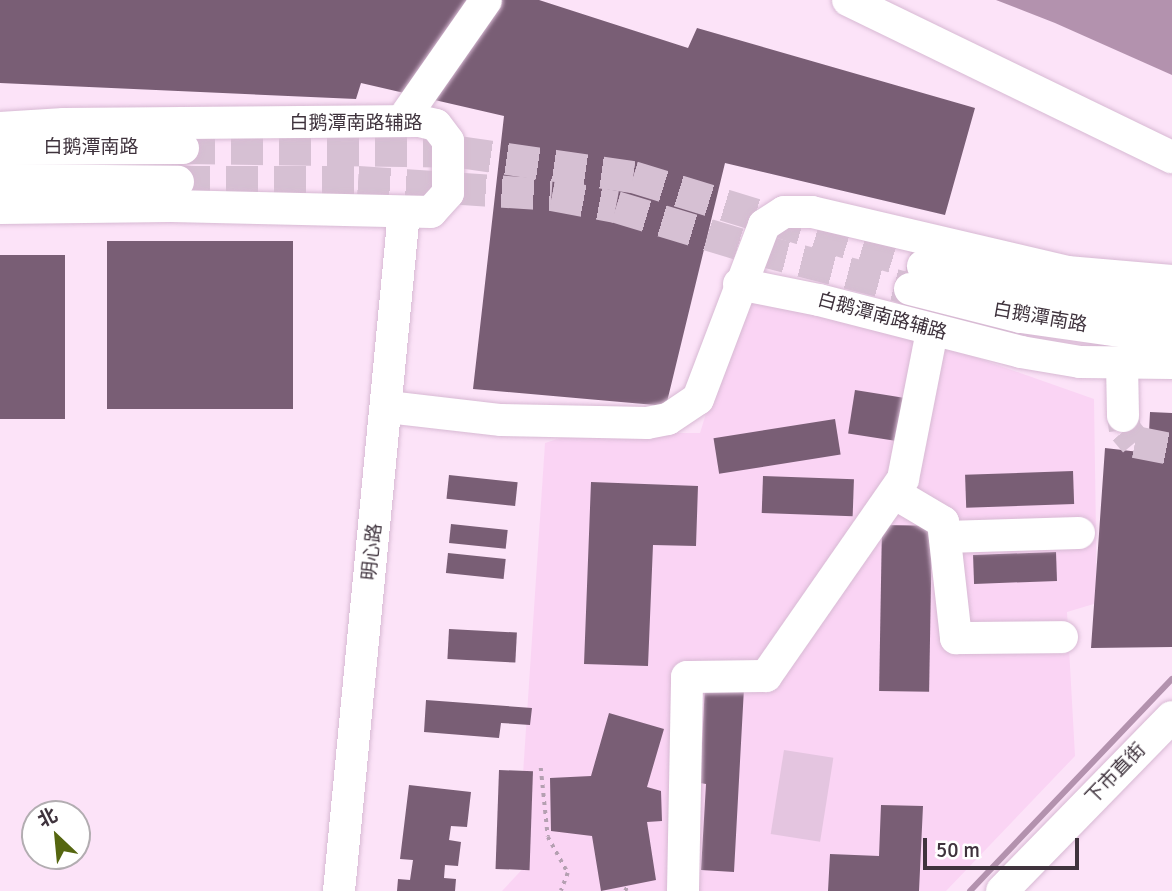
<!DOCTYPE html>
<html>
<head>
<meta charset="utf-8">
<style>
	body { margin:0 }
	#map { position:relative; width:1172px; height:891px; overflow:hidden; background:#fce3f8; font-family:Signika,"Noto Sans SC",sans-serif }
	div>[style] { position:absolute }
	.built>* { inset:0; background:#fad4f4 }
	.green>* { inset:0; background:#e4c5e0; transform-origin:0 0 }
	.water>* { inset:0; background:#b392ae }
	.stream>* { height:6px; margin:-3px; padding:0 3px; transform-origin:3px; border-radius:3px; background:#b392ae }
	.building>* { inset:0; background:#795e75; transform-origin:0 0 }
	.minor-tunnel>* { height:32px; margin-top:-16px; transform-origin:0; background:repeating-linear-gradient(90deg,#d6c0d3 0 32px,transparent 0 48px) }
	.path>* { height:3.5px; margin-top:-1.75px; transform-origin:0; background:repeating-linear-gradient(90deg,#b4a0b1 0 3.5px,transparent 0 8.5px) }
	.roads { filter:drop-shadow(0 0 2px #d7b9d3) drop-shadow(0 0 2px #d7b9d3) }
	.minor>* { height:32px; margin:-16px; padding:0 16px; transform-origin:16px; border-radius:16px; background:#fff }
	span { translate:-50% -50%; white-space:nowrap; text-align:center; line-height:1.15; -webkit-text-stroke:7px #fff; paint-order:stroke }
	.street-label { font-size:19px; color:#3f333d }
	.north { position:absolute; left:21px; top:800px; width:70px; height:70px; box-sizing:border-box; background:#fff; border:2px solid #b2adb1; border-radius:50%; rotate:334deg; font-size:19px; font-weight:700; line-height:28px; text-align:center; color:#3f333d }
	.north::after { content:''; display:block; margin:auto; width:24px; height:32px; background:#556610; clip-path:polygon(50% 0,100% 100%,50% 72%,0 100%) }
	.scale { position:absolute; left:923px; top:838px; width:156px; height:32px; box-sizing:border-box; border:4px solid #3f333d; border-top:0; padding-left:9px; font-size:21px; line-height:24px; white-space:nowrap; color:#3f333d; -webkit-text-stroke:5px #fff; paint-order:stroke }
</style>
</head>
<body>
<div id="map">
	<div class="built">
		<i style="clip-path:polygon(743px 295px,898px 330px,1094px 399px,1097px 603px,1067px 612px,1075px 756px,946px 891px,502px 891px,530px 861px,523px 774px,545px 443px,575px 433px,700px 433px)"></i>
	</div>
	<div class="green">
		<i style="left:784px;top:750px;width:50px;height:85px;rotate:9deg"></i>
	</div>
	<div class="water">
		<i style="clip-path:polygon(996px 0,1172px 0,1172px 75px,1055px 23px)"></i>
	</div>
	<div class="stream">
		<i style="left:970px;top:891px;width:293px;rotate:-46.4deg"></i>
	</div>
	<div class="building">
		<i style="clip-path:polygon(0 0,539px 0,688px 48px,697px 28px,975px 108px,945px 215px,725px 163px,666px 406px,473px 389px,504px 116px,361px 83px,356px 99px,0 83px)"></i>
		<i style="left:107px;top:241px;width:186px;height:168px"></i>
		<i style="left:0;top:255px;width:65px;height:164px"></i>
		<i style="left:855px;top:390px;width:49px;height:44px;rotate:9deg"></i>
		<i style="clip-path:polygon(1150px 412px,1172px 413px,1172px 647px,1091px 648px,1105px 448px,1148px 453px)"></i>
		<i style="left:835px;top:419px;width:36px;height:123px;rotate:81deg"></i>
		<i style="left:1073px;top:471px;width:33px;height:108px;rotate:88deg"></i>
		<i style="left:449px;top:475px;width:69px;height:24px;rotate:6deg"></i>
		<i style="left:763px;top:476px;width:91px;height:37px;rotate:2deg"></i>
		<i style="clip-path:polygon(591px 482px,698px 486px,696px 546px,653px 545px,648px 666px,584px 664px)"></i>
		<i style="left:451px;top:524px;width:57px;height:19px;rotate:6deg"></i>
		<i style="left:882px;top:525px;width:50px;height:166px;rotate:1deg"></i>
		<i style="left:1056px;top:552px;width:29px;height:83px;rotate:88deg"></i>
		<i style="left:448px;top:553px;width:58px;height:20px;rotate:6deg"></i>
		<i style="left:449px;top:629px;width:68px;height:30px;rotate:3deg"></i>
		<i style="clip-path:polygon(705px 685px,744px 688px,734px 872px,701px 870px,706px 784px,700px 783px)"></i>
		<i style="clip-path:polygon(426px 700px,532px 708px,530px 725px,501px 723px,499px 738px,424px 732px)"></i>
		<i style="clip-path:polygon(609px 713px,664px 729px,647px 787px,661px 791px,662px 821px,647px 822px,656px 880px,601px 891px,592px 836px,551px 831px,550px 778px,591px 776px)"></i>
		<i style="left:499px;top:770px;width:34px;height:99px;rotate:2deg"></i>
		<i style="clip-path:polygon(409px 785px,471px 792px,467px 827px,451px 826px,449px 840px,461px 842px,458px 866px,445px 865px,444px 878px,456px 879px,455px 891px,397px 891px,398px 879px,410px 880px,413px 860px,400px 859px)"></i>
		<i style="clip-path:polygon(881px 805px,923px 806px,919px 891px,828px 891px,830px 854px,879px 856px)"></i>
	</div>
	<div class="minor-tunnel">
		<i style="left:183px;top:148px;width:276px;rotate:0.8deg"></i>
		<i style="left:459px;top:152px;width:176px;rotate:8.2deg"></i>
		<i style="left:633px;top:177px;width:303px;rotate:17.1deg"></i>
		<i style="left:178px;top:182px;width:180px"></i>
		<i style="left:358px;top:182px;width:194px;rotate:3.8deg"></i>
		<i style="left:552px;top:195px;width:65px;rotate:10.6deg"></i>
		<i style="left:616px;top:207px;width:145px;rotate:16.8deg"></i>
		<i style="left:755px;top:249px;width:160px;rotate:14.5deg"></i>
		<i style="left:1123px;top:416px;width:14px;rotate:82deg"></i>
		<i style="left:1125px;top:430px;width:16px;rotate:50deg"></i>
		<i style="left:1135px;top:442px;width:38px;rotate:11deg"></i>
	</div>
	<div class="path">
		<i style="left:541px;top:768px;width:69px;rotate:84.2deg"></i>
		<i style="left:548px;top:837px;width:41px;rotate:60.9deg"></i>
		<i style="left:568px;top:873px;width:19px;rotate:111deg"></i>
		<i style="left:625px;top:891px;width:7px;rotate:-63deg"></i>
	</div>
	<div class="roads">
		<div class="minor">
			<i style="left:848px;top:0;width:360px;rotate:25.9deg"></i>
			<i style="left:408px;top:112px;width:136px;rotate:-55.1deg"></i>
			<i style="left:0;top:128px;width:64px;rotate:-3.6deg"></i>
			<i style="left:64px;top:124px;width:355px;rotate:-0.5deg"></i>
			<i style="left:419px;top:121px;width:17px;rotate:13deg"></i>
			<i style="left:436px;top:125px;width:20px;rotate:53deg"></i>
			<i style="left:448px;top:141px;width:52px;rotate:90deg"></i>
			<i style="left:448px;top:193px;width:25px;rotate:132deg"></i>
			<i style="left:431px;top:212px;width:260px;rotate:-178.7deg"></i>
			<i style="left:171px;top:206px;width:171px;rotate:179.3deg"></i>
			<i style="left:2px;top:149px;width:181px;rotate:-0.3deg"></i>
			<i style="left:0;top:180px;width:178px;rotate:0.6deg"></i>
			<i style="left:923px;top:266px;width:159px;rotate:12.7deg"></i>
			<i style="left:1078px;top:301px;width:94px;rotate:3.7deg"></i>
			<i style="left:739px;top:284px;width:82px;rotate:11.3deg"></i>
			<i style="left:819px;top:300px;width:209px;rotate:14.4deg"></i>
			<i style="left:1021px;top:352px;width:60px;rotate:9.6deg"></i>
			<i style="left:1080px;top:362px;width:92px;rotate:0.6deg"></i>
			<i style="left:910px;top:289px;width:114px;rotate:14.2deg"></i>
			<i style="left:1021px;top:317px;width:108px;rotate:8deg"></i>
			<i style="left:1128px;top:332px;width:44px;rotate:1.3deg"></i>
			<i style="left:1122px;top:363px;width:53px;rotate:88.9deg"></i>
			<i style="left:388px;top:407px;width:114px;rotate:6.6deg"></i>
			<i style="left:501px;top:420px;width:146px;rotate:1.2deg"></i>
			<i style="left:647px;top:423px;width:21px;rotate:-11deg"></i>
			<i style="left:668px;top:419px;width:36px;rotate:-34deg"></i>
			<i style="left:698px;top:399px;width:186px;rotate:-69.2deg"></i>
			<i style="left:764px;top:225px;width:24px;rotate:-33deg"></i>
			<i style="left:784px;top:212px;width:28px"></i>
			<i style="left:812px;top:212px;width:262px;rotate:13.2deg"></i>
			<i style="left:1067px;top:272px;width:105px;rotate:4.9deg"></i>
			<i style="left:894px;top:493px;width:57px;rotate:30.6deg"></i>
			<i style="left:943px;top:522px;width:117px;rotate:83.6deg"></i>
			<i style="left:956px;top:638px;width:106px;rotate:-0.5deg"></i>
			<i style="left:945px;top:537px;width:134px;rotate:-1.7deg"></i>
			<i style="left:339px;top:891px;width:682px;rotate:-84.53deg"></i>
			<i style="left:683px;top:891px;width:214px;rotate:-88.9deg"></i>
			<i style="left:687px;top:677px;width:79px;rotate:-0.7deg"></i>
			<i style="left:766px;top:676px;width:240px;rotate:-55.2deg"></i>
			<i style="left:903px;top:479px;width:151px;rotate:-78.9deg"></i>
			<i style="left:1002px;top:891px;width:243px;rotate:-45.7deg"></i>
		</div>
	</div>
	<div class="street-label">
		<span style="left:356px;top:124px">白鹅潭南路辅路</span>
		<span style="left:91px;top:148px">白鹅潭南路</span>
		<span style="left:882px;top:317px;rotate:15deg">白鹅潭南路辅路</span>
		<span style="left:1040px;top:318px;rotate:10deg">白鹅潭南路</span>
		<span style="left:373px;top:552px;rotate:-84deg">明心路</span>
		<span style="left:1116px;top:774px;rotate:-46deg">下市直街</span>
	</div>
	<div class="north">北</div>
	<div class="scale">50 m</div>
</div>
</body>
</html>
